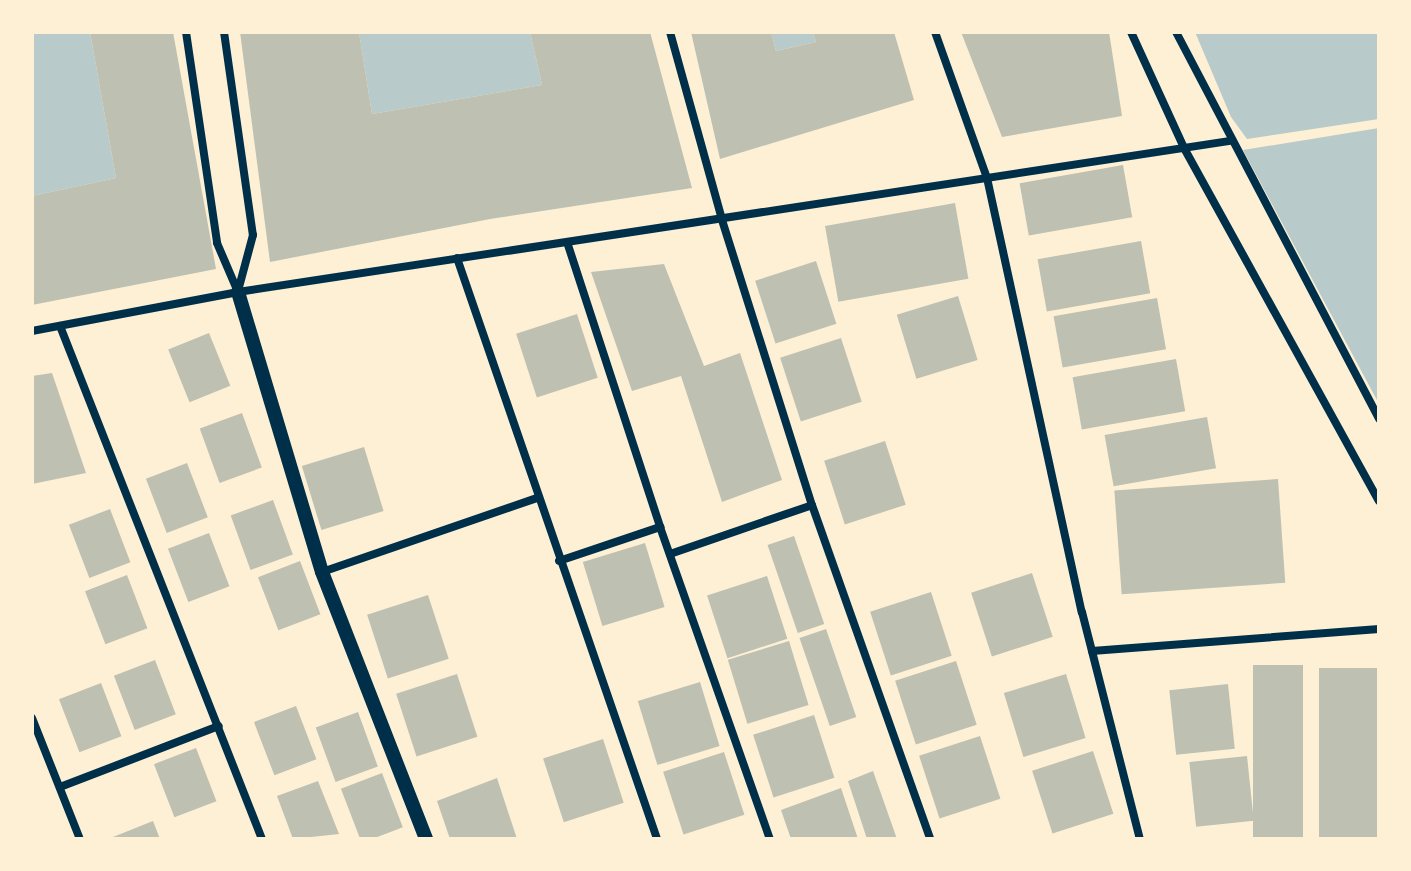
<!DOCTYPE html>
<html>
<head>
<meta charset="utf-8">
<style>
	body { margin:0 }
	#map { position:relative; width:1411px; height:871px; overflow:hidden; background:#fdf0d5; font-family:Poppins,sans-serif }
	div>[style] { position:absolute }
	.green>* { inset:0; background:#b9caca }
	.building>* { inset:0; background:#bec0b2; transform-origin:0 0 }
	.minor>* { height:8px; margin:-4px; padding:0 4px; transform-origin:4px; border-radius:4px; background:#003049 }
	.tertiary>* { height:14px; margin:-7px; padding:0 7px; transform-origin:7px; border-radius:7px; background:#003049 }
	span { translate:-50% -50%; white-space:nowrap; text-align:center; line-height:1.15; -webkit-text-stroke:6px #fdf0d5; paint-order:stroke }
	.frame { position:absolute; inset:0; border:34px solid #fdf0d5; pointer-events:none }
</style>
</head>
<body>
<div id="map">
	<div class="green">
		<i style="clip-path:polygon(32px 32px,90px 32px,116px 178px,32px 196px)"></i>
		<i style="clip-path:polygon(359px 32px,530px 32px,542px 85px,372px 114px)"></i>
		<i style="clip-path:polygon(771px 32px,813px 32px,816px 42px,776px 51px)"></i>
		<i style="clip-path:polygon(1195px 32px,1378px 32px,1379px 119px,1247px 139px,1231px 117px)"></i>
		<i style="clip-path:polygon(1379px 128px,1379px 404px,1243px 150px)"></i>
	</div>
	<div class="building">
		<i style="clip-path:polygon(90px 32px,173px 32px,216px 269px,32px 305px,32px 196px,116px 178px)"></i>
		<i style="clip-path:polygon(240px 32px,359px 32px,372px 114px,542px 85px,530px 32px,650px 32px,692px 188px,490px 219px,270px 262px)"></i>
		<i style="clip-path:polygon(691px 32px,771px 32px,776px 51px,816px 42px,813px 32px,894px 32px,914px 100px,720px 159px)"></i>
		<i style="clip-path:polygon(961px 32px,1109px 32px,1122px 116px,1002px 137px)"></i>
		<i style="left:1123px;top:165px;width:53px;height:105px;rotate:80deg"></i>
		<i style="left:955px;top:203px;width:77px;height:132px;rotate:80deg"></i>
		<i style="left:1141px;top:241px;width:53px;height:105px;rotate:80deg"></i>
		<i style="left:816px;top:261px;width:66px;height:64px;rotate:72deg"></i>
		<i style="clip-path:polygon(664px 264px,704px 366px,740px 353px,782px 480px,722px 502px,681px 376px,632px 391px,591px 272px)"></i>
		<i style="left:958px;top:296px;width:67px;height:64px;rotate:73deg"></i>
		<i style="left:1157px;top:298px;width:52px;height:105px;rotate:80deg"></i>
		<i style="left:577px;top:314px;width:67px;height:64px;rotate:72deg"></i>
		<i style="left:209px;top:333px;width:57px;height:44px;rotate:68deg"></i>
		<i style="left:841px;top:338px;width:67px;height:64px;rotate:72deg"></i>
		<i style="left:1176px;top:359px;width:53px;height:105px;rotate:80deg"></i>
		<i style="clip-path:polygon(52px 373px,86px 473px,32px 484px,32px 376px)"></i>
		<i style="left:242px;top:413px;width:58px;height:45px;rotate:70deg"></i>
		<i style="left:1207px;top:417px;width:52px;height:104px;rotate:80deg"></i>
		<i style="left:885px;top:441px;width:67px;height:64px;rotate:72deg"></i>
		<i style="left:364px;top:447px;width:67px;height:65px;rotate:73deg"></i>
		<i style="left:187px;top:463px;width:58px;height:44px;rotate:69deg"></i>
		<i style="left:1278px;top:479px;width:104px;height:164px;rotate:86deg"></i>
		<i style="left:273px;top:500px;width:58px;height:45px;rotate:70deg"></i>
		<i style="left:110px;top:509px;width:57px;height:44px;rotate:69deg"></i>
		<i style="left:209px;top:533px;width:57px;height:44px;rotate:69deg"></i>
		<i style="left:794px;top:536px;width:93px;height:28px;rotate:71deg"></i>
		<i style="left:645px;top:543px;width:67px;height:65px;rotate:73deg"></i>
		<i style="left:300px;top:561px;width:57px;height:45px;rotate:69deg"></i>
		<i style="left:1032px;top:573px;width:67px;height:64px;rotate:72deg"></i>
		<i style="left:127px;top:575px;width:57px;height:45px;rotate:69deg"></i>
		<i style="left:767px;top:576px;width:66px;height:63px;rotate:72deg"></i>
		<i style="left:931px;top:592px;width:67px;height:64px;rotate:72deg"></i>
		<i style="left:428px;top:595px;width:67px;height:64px;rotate:72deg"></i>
		<i style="left:826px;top:629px;width:93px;height:28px;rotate:71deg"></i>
		<i style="left:789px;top:641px;width:67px;height:64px;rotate:73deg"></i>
		<i style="left:155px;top:660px;width:58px;height:44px;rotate:69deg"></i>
		<i style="left:956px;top:661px;width:67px;height:64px;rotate:72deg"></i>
		<i style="left:1253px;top:665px;width:50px;height:174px"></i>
		<i style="left:1379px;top:668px;width:171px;height:60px;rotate:90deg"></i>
		<i style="left:457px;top:674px;width:66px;height:64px;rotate:72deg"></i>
		<i style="left:1066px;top:674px;width:67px;height:65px;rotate:73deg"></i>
		<i style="left:700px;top:682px;width:67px;height:65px;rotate:73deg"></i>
		<i style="left:101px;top:683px;width:57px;height:45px;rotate:69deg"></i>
		<i style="left:1228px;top:684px;width:65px;height:59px;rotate:84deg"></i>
		<i style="left:296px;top:706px;width:57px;height:45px;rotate:69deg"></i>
		<i style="left:358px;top:712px;width:58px;height:45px;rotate:70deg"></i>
		<i style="left:814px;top:715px;width:66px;height:64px;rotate:72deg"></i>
		<i style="left:980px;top:736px;width:66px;height:64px;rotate:72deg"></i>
		<i style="left:603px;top:739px;width:67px;height:63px;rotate:72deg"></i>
		<i style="left:196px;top:748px;width:57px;height:45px;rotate:69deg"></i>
		<i style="left:1093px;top:751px;width:66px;height:64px;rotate:72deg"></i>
		<i style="left:724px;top:752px;width:66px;height:64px;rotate:72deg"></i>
		<i style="left:1247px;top:756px;width:65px;height:58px;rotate:84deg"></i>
		<i style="clip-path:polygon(873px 771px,897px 839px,867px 839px,848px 781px)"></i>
		<i style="left:382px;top:773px;width:58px;height:44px;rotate:69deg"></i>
		<i style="clip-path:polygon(497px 778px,517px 839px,450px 839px,437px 801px)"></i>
		<i style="clip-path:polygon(318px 781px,339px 834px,293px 839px,277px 796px)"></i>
		<i style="clip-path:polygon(841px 788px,858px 839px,791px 839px,781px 810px)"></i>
		<i style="clip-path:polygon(153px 821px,160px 839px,108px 839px)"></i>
	</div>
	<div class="minor">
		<i style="left:186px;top:32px;width:213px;rotate:81.6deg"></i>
		<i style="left:217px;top:243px;width:53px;rotate:66.8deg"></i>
		<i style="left:224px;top:32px;width:205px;rotate:81.9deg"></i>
		<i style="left:253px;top:235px;width:58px;rotate:105deg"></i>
		<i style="left:670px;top:32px;width:195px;rotate:74.5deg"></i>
		<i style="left:722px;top:220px;width:299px;rotate:72.5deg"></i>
		<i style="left:812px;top:505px;width:354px;rotate:70.5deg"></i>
		<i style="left:935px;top:32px;width:155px;rotate:70.4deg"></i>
		<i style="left:987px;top:178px;width:444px;rotate:77.7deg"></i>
		<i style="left:1082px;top:612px;width:234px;rotate:75.7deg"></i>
		<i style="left:1131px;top:32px;width:128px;rotate:65.4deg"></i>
		<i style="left:1184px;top:148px;width:403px;rotate:61.1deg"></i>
		<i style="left:1176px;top:32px;width:437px;rotate:62.3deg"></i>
		<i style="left:568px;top:245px;width:297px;rotate:71.9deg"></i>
		<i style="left:660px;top:527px;width:331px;rotate:70.6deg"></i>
		<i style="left:457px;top:258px;width:614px;rotate:71deg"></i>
		<i style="left:60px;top:326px;width:551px;rotate:68.51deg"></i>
		<i style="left:32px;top:331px;width:210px;rotate:-10.7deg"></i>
		<i style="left:238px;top:292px;width:1002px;rotate:-8.66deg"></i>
		<i style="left:670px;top:554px;width:150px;rotate:-19deg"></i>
		<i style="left:559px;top:561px;width:107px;rotate:-18.6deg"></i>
		<i style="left:322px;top:572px;width:227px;rotate:-19deg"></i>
		<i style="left:1092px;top:651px;width:288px;rotate:-4.4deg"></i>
		<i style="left:32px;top:718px;width:130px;rotate:68.4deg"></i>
		<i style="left:60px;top:787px;width:170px;rotate:-21deg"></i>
	</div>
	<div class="tertiary">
		<i style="left:238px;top:292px;width:292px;rotate:73.3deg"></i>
		<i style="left:322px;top:572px;width:287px;rotate:68.7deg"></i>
	</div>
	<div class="frame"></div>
</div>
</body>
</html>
